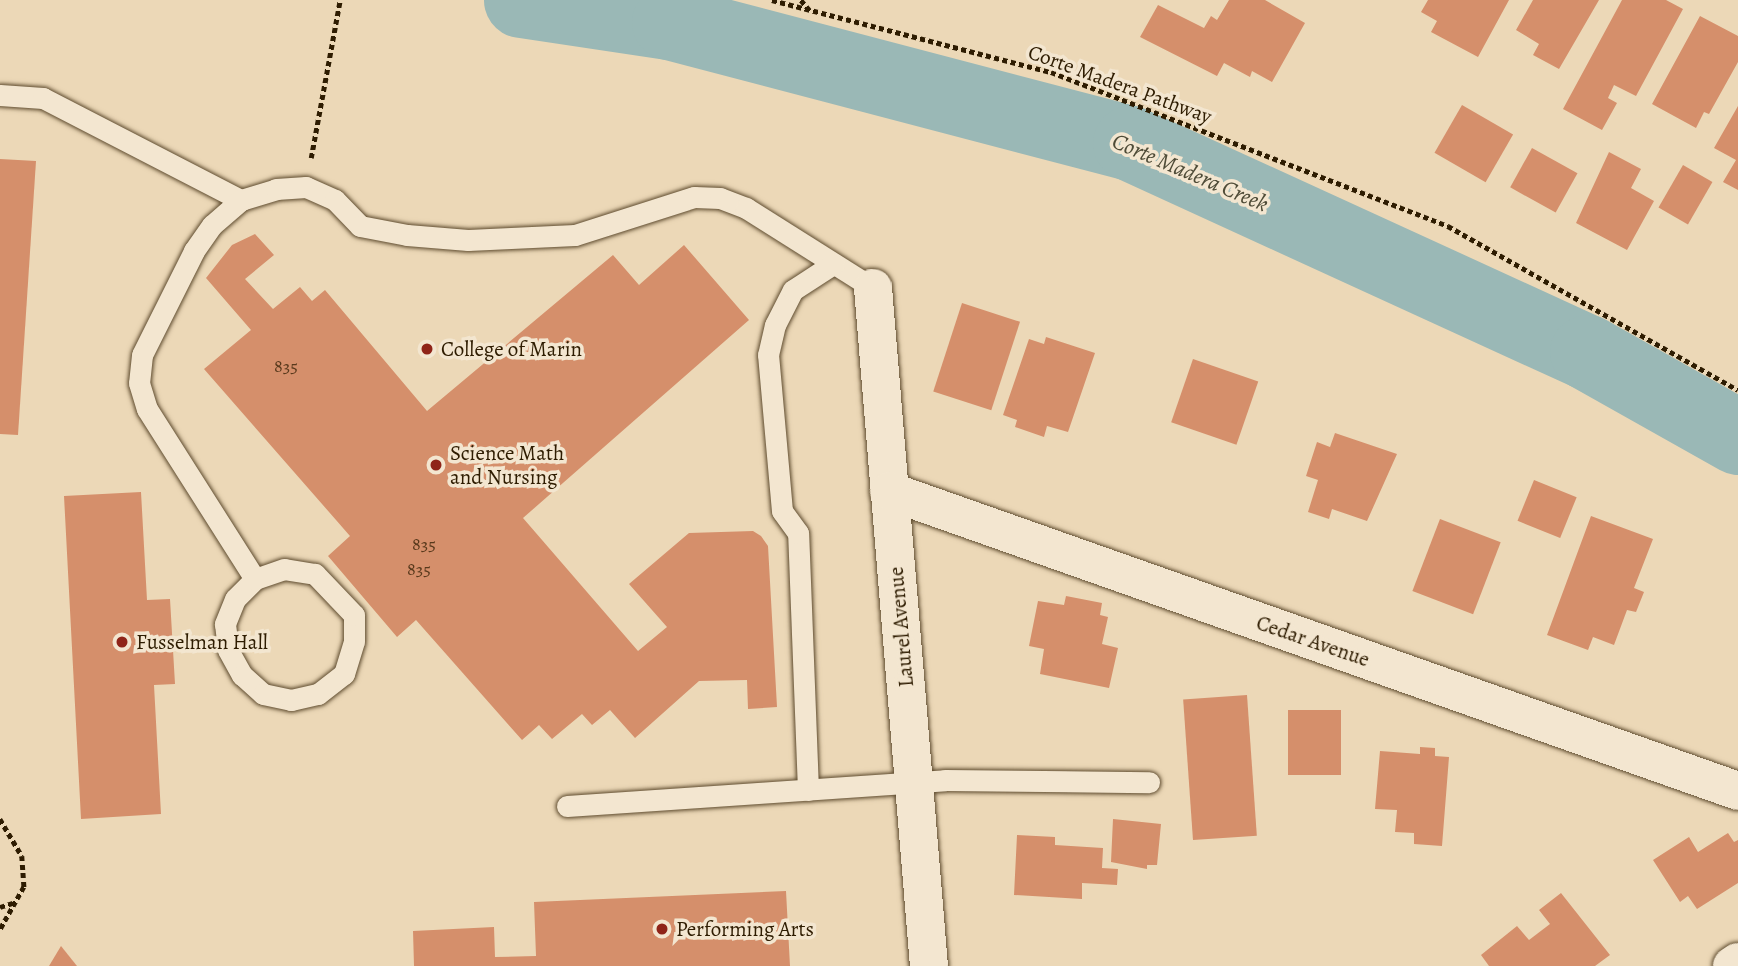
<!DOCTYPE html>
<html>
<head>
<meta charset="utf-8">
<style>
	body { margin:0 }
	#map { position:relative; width:1738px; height:966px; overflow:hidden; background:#ecd8b7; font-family:Alegreya,serif }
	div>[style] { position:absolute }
	.river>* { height:75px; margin:-37.5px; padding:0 37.5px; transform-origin:37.5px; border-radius:37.5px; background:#9ab8b6 }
	.building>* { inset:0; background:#d58f6b; transform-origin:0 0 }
	.path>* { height:4.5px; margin-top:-2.25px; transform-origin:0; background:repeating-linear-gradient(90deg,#2e1c01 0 5px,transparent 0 8.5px) }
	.roads { filter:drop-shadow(0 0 2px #5e4b2e) drop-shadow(0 0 2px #5e4b2e) }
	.service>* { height:21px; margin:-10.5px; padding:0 10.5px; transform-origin:10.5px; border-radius:10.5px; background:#f3e6d0 }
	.minor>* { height:38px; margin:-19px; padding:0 19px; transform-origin:19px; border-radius:19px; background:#f3e6d0 }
	.dots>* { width:19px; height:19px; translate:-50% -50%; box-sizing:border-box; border:4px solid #f3e6d0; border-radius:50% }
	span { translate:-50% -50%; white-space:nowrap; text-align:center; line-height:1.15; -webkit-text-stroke:7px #f3e6d0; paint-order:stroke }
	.number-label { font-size:18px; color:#58391c }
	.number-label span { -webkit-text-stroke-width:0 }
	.street-label { font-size:21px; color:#2e1c01 }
	.poi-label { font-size:21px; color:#2e1c01 }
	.left { translate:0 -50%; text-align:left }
	.water-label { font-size:23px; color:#4e4b37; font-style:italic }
</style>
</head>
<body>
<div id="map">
	<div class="river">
		<i style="left:521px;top:0;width:150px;rotate:8.5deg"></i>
		<i style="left:669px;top:22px;width:477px;rotate:14.7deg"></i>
		<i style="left:1130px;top:143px;width:503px;rotate:24.58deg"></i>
		<i style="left:1587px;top:352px;width:173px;rotate:29.4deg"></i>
	</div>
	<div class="building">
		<i style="clip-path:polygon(1229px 0,1265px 0,1305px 23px,1272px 82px,1252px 71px,1250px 77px,1224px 63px,1217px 76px,1140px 37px,1158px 5px,1204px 28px,1211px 16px,1217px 20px)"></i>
		<i style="clip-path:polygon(1428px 0,1509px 0,1478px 57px,1431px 32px,1437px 21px,1421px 12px)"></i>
		<i style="clip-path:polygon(1533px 0,1599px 0,1559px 69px,1533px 55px,1539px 44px,1516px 30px)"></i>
		<i style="clip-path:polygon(1622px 0,1666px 0,1683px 9px,1636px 96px,1614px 85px,1608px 98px,1617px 103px,1602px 130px,1563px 109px)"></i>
		<i style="clip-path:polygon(1700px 16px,1738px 36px,1738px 62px,1709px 114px,1704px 112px,1696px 128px,1652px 104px)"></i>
		<i style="left:1462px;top:105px;width:59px;height:55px;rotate:30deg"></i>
		<i style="clip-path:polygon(1738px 106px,1738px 190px,1723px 182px,1736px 160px,1714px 148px)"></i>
		<i style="left:1532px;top:148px;width:52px;height:45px;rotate:29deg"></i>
		<i style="clip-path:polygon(1609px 152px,1641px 169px,1631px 188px,1654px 201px,1627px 250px,1576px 223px)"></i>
		<i style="clip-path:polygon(0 159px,36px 161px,18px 435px,0 434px)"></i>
		<i style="left:1683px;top:165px;width:34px;height:49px;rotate:30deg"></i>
		<i style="clip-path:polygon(255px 234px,274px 255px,245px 279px,273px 309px,300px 287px,312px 301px,325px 290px,427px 411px,613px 255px,639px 285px,684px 245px,749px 320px,523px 518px,638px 651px,667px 627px,629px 584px,689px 533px,753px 531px,761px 536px,768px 546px,777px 707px,748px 709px,747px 680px,699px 681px,635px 738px,610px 710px,592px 725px,582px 714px,552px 739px,539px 725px,522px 740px,416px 620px,397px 637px,328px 556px,350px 536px,204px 369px,251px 330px,206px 278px,232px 245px)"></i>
		<i style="left:962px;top:303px;width:61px;height:93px;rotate:18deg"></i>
		<i style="clip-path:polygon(1046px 337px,1095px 353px,1068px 432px,1047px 426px,1044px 437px,1015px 427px,1017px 420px,1003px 415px,1029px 339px,1044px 344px)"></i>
		<i style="left:1193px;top:359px;width:69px;height:67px;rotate:19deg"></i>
		<i style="clip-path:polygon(1335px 433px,1397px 454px,1367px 521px,1332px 509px,1329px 519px,1308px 512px,1318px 480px,1306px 476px,1317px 442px,1330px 447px)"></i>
		<i style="left:1534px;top:480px;width:46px;height:44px;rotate:22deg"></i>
		<i style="clip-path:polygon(141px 492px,147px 600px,170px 599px,175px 684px,154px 685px,161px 814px,81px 819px,64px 496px)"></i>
		<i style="clip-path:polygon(1591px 516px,1653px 539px,1634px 588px,1644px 592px,1636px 612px,1627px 610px,1614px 645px,1593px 637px,1588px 650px,1547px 635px)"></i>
		<i style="left:1440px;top:519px;width:65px;height:77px;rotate:21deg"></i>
		<i style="clip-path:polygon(1066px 596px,1102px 603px,1100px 615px,1108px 617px,1102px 644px,1118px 648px,1109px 688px,1040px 674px,1044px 649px,1029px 646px,1038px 601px,1064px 605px)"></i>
		<i style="left:1247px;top:695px;width:141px;height:64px;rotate:86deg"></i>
		<i style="left:1288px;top:710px;width:53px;height:65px"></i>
		<i style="clip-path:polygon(1420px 747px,1435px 748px,1435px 756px,1449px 757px,1442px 846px,1414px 844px,1414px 833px,1395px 832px,1397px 810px,1375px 809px,1380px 751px,1420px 754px)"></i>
		<i style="clip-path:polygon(1113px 819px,1161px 824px,1157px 865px,1147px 865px,1147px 869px,1111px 862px)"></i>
		<i style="clip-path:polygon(1728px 833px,1734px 842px,1738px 840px,1738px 883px,1697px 909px,1688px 896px,1680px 902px,1653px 860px,1689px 837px,1698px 852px)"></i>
		<i style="clip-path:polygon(1017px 835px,1055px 837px,1055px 845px,1103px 848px,1102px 868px,1118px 869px,1117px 885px,1082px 883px,1082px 899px,1014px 895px)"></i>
		<i style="clip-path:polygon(786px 891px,790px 966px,414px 966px,413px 931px,494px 927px,495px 957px,536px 956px,534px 902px)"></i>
		<i style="clip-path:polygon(1561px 893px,1610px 955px,1595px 966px,1489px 966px,1481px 955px,1517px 926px,1529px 940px,1550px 924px,1539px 910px)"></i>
		<i style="clip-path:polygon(61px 946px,77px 966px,49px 966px)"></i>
	</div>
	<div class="path">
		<i style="left:772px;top:0;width:288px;rotate:14.5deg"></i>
		<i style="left:1051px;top:72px;width:426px;rotate:21.2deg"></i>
		<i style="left:1448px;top:226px;width:333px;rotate:29.5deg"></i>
		<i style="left:801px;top:0;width:16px;rotate:50deg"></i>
		<i style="left:311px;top:158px;width:161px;rotate:-79.6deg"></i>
		<i style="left:0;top:819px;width:43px;rotate:59.3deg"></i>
		<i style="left:22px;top:856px;width:31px;rotate:86deg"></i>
		<i style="left:24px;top:887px;width:49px;rotate:119.2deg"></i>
		<i style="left:0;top:907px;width:16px;rotate:-18deg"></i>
	</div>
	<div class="roads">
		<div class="service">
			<i style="left:0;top:95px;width:43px;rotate:4deg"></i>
			<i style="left:43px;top:98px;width:223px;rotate:27.3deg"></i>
			<i style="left:241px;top:200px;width:37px;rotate:-17deg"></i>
			<i style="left:276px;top:189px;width:30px;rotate:-4deg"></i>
			<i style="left:306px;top:187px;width:32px;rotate:24deg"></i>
			<i style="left:335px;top:200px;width:36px;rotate:46deg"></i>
			<i style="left:360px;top:226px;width:48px;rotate:10.8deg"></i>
			<i style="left:407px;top:235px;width:61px;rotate:4.7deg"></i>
			<i style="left:468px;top:240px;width:107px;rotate:-2.7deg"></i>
			<i style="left:575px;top:235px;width:125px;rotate:-17.7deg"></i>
			<i style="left:694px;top:197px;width:26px;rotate:2deg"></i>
			<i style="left:720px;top:198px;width:28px;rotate:21deg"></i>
			<i style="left:746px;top:208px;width:150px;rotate:32.2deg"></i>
			<i style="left:241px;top:200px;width:38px;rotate:139deg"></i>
			<i style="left:212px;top:225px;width:32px;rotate:125deg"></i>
			<i style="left:194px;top:251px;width:116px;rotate:116.6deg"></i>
			<i style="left:142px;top:355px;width:28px;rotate:96deg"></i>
			<i style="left:139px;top:383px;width:27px;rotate:73deg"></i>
			<i style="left:147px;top:409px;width:201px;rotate:57.6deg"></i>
			<i style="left:255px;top:579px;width:28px;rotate:135deg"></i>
			<i style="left:235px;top:599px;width:27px;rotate:112deg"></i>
			<i style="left:225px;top:624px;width:26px;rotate:83deg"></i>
			<i style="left:228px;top:650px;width:29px;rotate:61deg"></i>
			<i style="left:242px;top:675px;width:28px;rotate:42deg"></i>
			<i style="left:263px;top:694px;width:29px;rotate:12deg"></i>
			<i style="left:291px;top:700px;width:28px;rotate:-13deg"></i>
			<i style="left:318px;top:694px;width:33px;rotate:-38deg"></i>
			<i style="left:344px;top:674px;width:34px;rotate:-73deg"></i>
			<i style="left:354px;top:641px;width:26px;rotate:-90deg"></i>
			<i style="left:354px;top:615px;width:57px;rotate:-133.6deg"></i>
			<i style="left:315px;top:574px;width:31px;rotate:-171deg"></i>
			<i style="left:284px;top:569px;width:31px;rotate:161deg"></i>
			<i style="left:808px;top:790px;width:257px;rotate:-92.2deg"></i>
			<i style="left:798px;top:533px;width:27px;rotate:-126deg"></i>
			<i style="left:782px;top:511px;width:157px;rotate:-95.1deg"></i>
			<i style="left:768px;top:355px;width:31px;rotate:-77deg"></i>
			<i style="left:775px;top:325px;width:39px;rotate:-63deg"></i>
			<i style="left:793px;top:290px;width:48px;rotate:-33deg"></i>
			<i style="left:567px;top:806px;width:379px;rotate:-3.9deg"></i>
			<i style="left:945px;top:780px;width:204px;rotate:0.6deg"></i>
		</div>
		<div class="minor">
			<i style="left:873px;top:288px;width:680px;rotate:85.28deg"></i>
			<i style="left:889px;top:491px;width:900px;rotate:19.46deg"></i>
			<i style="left:1732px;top:966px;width:7px;rotate:-34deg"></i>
		</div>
	</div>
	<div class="dots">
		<i style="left:427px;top:349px;background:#8f2418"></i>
		<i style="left:436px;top:465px;background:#8f2418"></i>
		<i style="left:122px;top:642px;background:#8f2418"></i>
		<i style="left:662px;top:929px;background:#8f2418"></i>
	</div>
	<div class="number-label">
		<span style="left:286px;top:366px">835</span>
		<span style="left:424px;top:544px">835</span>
		<span style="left:419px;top:569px">835</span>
	</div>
	<div class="street-label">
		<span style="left:1120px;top:84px;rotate:20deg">Corte Madera Pathway</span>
		<span style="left:901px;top:627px;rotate:-95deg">Laurel Avenue</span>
		<span style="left:1313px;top:641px;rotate:19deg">Cedar Avenue</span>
	</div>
	<div class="poi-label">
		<span class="left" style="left:441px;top:349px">College of Marin</span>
		<span class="left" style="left:450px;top:465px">Science Math<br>and Nursing</span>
		<span class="left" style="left:136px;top:642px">Fusselman Hall</span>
		<span class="left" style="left:676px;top:929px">Performing Arts</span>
	</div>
	<div class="water-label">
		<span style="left:1190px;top:173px;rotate:23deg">Corte Madera Creek</span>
	</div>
</div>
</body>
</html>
